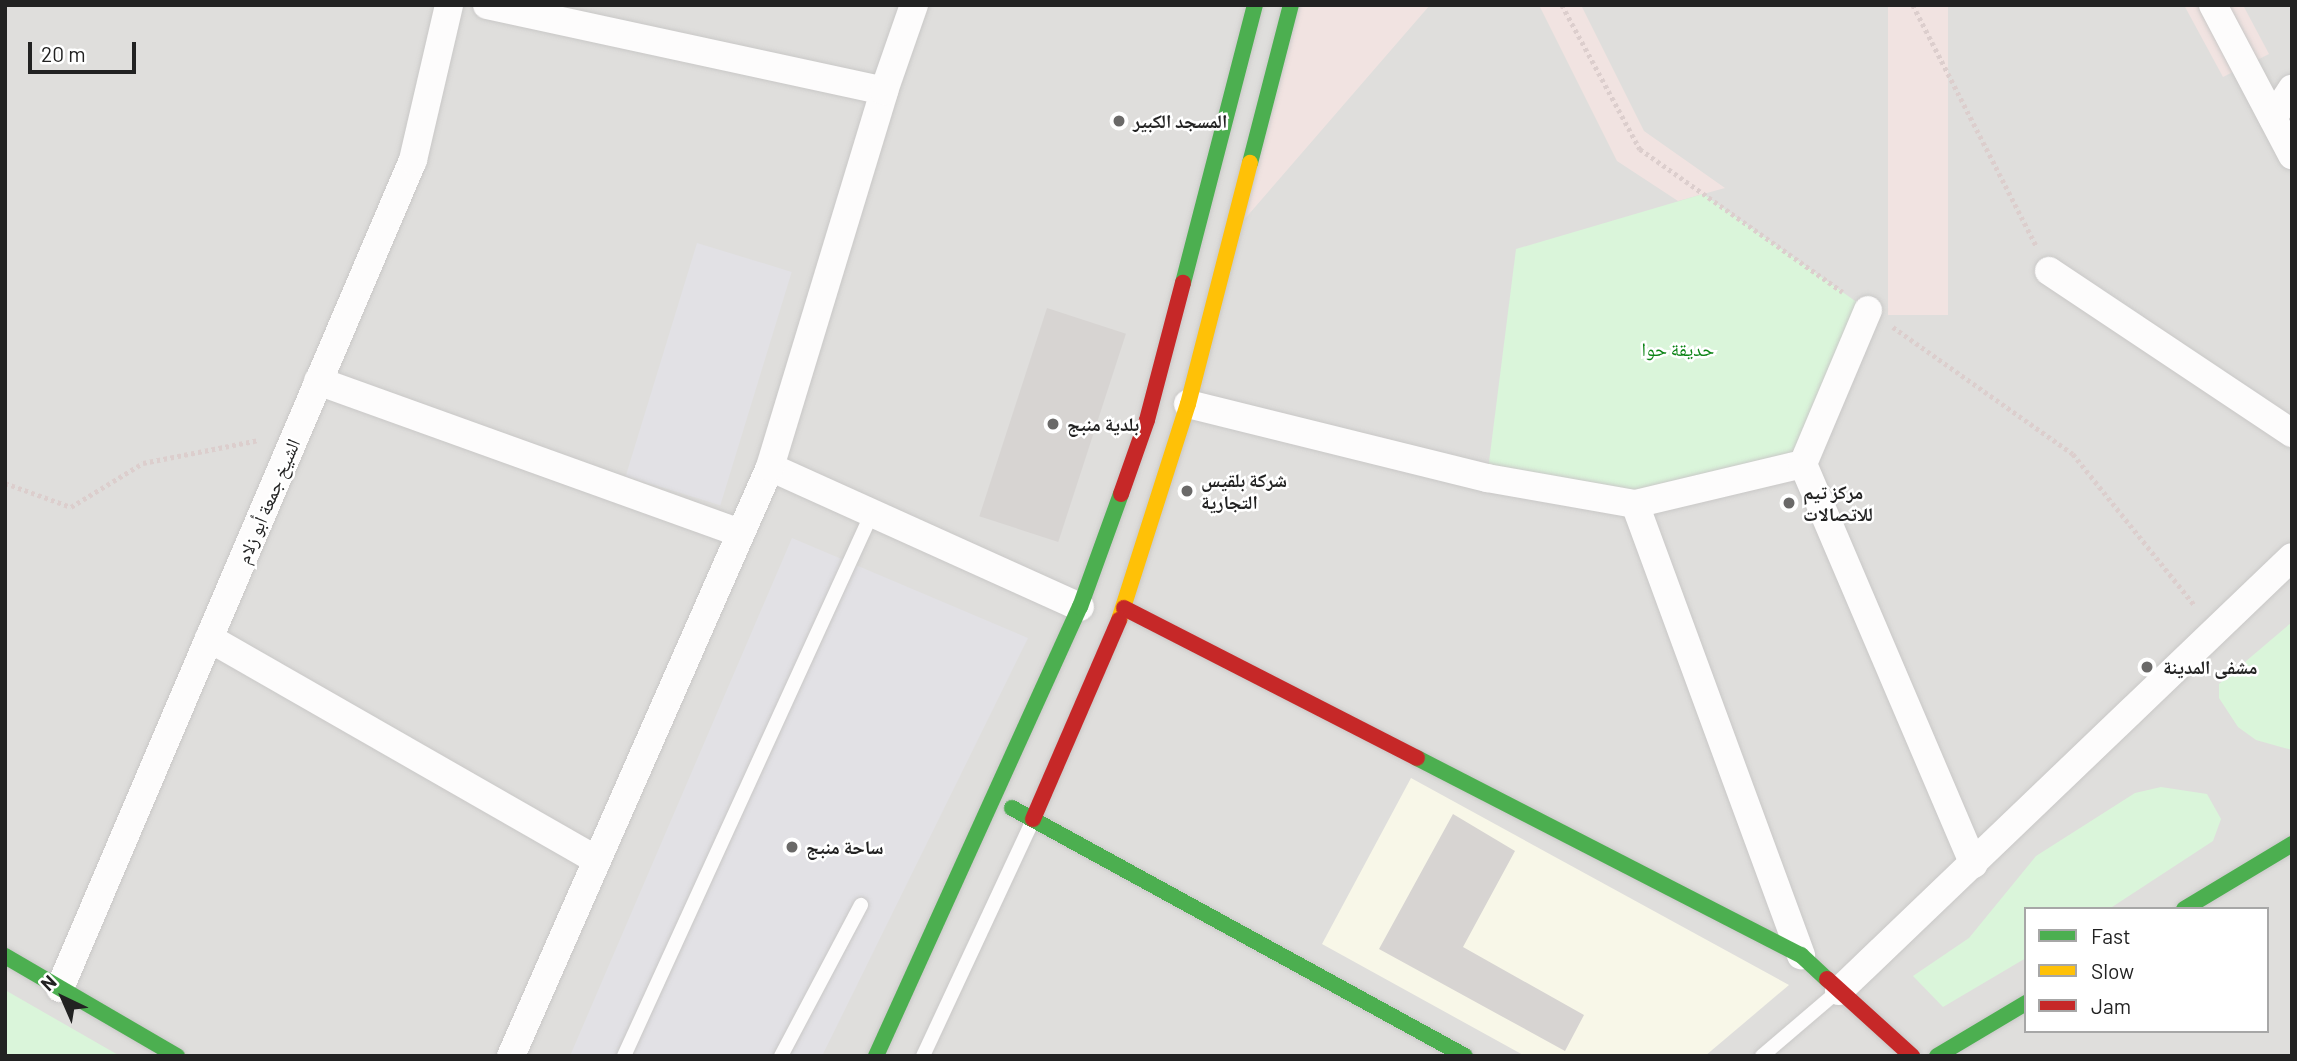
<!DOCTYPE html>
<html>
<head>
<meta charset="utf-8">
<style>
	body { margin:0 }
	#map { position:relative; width:2297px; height:1061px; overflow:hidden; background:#f0eeeb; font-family:Barlow,"Noto Naskh Arabic",sans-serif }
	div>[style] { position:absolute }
	.residential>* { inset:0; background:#dfdedc }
	.commercial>* { inset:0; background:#f1e3e1; transform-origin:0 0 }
	.education>* { inset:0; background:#f8f7e8 }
	.park>* { inset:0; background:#daf5da }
	.plaza>* { inset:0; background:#e2e1e5; transform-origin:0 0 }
	.building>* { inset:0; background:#d7d4d2; transform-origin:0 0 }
	.path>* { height:4.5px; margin-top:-2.25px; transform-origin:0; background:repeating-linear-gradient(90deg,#dccecd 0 3.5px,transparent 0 7px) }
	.roads { filter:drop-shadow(0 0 2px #c9c8c7) drop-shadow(0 0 2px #c9c8c7) }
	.lane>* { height:14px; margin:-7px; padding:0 7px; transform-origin:7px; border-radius:7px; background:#fdfcfc }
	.street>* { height:28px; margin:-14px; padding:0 14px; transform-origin:14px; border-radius:14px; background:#fdfcfc }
	.fast>* { height:16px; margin:-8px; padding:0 8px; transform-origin:8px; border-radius:8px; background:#4caf50 }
	.slow>* { height:16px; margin:-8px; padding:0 8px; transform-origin:8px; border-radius:8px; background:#ffc107 }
	.jam>* { height:16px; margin:-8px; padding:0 8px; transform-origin:8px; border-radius:8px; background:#c62828 }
	.dots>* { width:19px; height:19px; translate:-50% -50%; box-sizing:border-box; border:4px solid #fff; border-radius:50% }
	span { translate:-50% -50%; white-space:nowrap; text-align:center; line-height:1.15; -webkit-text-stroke:5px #fff; paint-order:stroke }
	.poi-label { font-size:19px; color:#222; font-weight:700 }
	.left { translate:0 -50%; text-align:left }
	.park-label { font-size:19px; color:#0c8416 }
	.street-label { font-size:19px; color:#222 }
	.frame { position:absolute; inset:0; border:7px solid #222; pointer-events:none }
	.legend { position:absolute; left:2024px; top:907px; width:245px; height:126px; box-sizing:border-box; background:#fff; border:2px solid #a7a7a7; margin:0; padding:9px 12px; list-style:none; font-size:21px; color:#222 }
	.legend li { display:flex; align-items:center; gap:14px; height:35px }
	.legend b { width:35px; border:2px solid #a7a7a7 }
	.north { position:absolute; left:28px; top:963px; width:70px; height:70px; -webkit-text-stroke:5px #fff; paint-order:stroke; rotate:316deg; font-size:19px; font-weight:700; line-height:28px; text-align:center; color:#222 }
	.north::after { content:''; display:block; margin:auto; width:24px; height:32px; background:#222; clip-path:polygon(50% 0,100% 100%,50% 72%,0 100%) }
	.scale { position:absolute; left:28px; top:42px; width:108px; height:32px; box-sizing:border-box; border:4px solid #222; border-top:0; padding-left:9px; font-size:21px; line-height:24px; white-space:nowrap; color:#222; -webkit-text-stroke:5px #fff; paint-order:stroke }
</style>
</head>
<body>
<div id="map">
	<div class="residential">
		<i style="clip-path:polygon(evenodd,5px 5px,2292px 5px,2292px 1056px,5px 1056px,5px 5px,2026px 909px,2267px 909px,2267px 1031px,2026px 1031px,2026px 909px)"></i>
	</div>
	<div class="commercial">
		<i style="clip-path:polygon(1291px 5px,1430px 5px,1236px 229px)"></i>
		<i style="clip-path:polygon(1539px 5px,1581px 5px,1644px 131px,1725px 188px,1678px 201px,1617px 161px)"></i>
		<i style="left:1888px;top:5px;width:60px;height:310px"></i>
		<i style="clip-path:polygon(2184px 5px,2243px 5px,2269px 54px,2223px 77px)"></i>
	</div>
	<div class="education">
		<i style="clip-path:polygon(1411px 778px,1789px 985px,1705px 1056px,1525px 1056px,1322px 944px)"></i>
	</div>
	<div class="park">
		<i style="clip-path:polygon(1703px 194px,1868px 310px,1803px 464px,1635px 504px,1487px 478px,1516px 249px)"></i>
		<i style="clip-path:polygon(2292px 622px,2292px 750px,2256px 740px,2238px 727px,2219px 698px,2219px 684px)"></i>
		<i style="clip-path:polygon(2161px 787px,2207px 794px,2221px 819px,2213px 841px,2109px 909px,2026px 909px,2026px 958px,1943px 1007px,1913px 976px,1969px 938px,2036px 856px,2135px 793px)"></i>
		<i style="clip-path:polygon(5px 990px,120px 1056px,5px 1056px)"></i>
	</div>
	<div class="plaza">
		<i style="left:697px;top:243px;width:99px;height:244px;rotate:17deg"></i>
		<i style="clip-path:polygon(792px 538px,1028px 638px,822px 1056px,570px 1056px)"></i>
	</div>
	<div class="building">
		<i style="left:1047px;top:308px;width:83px;height:219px;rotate:18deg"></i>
		<i style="clip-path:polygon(1453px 814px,1515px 851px,1463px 947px,1584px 1015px,1565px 1051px,1379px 949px)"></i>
	</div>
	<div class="path">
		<i style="left:1562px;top:5px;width:164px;rotate:61.6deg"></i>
		<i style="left:1640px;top:149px;width:248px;rotate:35.2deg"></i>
		<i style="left:1913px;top:5px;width:270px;rotate:62.9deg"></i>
		<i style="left:1893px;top:327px;width:220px;rotate:35.2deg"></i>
		<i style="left:2073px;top:454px;width:195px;rotate:51.2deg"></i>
		<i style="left:5px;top:483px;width:70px;rotate:20deg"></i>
		<i style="left:71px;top:507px;width:84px;rotate:-31.4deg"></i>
		<i style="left:143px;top:463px;width:118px;rotate:-11.2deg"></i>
	</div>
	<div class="roads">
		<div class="lane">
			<i style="left:624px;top:1056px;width:597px;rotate:-65.45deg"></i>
			<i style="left:781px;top:1056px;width:171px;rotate:-62.1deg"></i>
			<i style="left:923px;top:1056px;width:258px;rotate:-65deg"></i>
			<i style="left:1762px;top:1056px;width:100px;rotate:-40.5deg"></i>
		</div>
		<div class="street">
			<i style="left:487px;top:5px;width:406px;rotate:12.2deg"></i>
			<i style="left:2213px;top:5px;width:170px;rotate:62.2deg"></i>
			<i style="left:2273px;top:118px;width:35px;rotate:-57deg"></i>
			<i style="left:2049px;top:271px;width:292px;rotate:33.7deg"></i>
			<i style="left:318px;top:381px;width:449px;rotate:19.8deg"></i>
			<i style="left:1188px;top:404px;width:308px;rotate:13.9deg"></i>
			<i style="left:1487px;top:478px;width:150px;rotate:10deg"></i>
			<i style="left:1635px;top:504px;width:173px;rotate:-13.4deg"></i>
			<i style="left:1803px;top:464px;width:167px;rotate:-67.1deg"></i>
			<i style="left:1803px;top:464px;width:435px;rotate:66.9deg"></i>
			<i style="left:770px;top:467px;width:340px;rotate:24.3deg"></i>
			<i style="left:1635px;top:504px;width:481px;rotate:69.8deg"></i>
			<i style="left:209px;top:638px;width:445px;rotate:29.8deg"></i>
			<i style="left:60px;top:988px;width:900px;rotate:-66.91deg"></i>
			<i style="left:413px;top:160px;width:159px;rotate:-76.9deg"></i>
			<i style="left:1839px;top:991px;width:627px;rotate:-43.77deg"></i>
			<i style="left:511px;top:1056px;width:643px;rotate:-66.26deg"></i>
			<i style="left:770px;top:467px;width:393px;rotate:-73.1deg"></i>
			<i style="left:884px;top:91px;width:91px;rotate:-70.8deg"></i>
		</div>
		<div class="fast">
			<i style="left:1250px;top:163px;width:163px;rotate:-75.5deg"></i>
			<i style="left:1183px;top:283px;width:287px;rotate:-75.5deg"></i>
			<i style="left:1417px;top:758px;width:432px;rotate:27.2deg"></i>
			<i style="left:1801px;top:955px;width:35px;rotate:43deg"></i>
			<i style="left:1012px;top:808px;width:516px;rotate:28.7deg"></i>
			<i style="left:2184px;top:909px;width:126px;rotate:-31deg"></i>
			<i style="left:5px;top:956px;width:199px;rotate:30.2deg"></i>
			<i style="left:876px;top:1056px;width:493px;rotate:-65.6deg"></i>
			<i style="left:1080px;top:607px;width:120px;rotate:-70.1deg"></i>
			<i style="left:1937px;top:1056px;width:104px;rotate:-30.8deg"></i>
		</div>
		<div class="slow">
			<i style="left:1119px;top:620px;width:227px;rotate:-72.3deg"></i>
			<i style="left:1188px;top:404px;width:249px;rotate:-75.6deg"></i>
		</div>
		<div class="jam">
			<i style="left:1121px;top:494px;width:78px;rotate:-70.6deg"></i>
			<i style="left:1147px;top:420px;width:142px;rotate:-75.3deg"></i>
			<i style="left:1124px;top:608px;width:329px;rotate:27.1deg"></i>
			<i style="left:1033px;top:819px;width:217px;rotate:-66.6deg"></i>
			<i style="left:1827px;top:979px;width:115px;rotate:42.2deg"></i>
		</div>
	</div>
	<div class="dots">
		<i style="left:1119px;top:121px;background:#6a6968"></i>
		<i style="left:1053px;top:424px;background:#6a6968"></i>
		<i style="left:1187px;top:491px;background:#6a6968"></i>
		<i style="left:1789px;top:503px;background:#6a6968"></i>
		<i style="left:2147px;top:667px;background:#6a6968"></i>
		<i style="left:792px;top:847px;background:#6a6968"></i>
	</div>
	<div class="poi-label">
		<span class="left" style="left:1133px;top:121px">المسجد الكبير</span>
		<span class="left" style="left:1067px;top:424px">بلدية منبج</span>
		<span class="left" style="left:1201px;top:491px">شركة بلقيس<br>التجارية</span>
		<span class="left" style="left:1803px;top:503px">مركز تيم<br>للاتصالات</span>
		<span class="left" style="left:2163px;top:667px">مشفى المدينة</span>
		<span class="left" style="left:806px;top:847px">ساحة منبج</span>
	</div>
	<div class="park-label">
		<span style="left:1678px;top:349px">حديقة حوا</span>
	</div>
	<div class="street-label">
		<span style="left:268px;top:501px;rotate:-67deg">الشيخ جمعة أبو زلام</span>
	</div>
	<div class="frame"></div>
	<ul class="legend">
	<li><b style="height:9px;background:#4caf50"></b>Fast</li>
	<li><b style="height:9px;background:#ffc107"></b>Slow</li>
	<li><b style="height:9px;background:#c62828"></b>Jam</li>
	</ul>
	<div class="north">N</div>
	<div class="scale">20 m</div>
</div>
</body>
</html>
